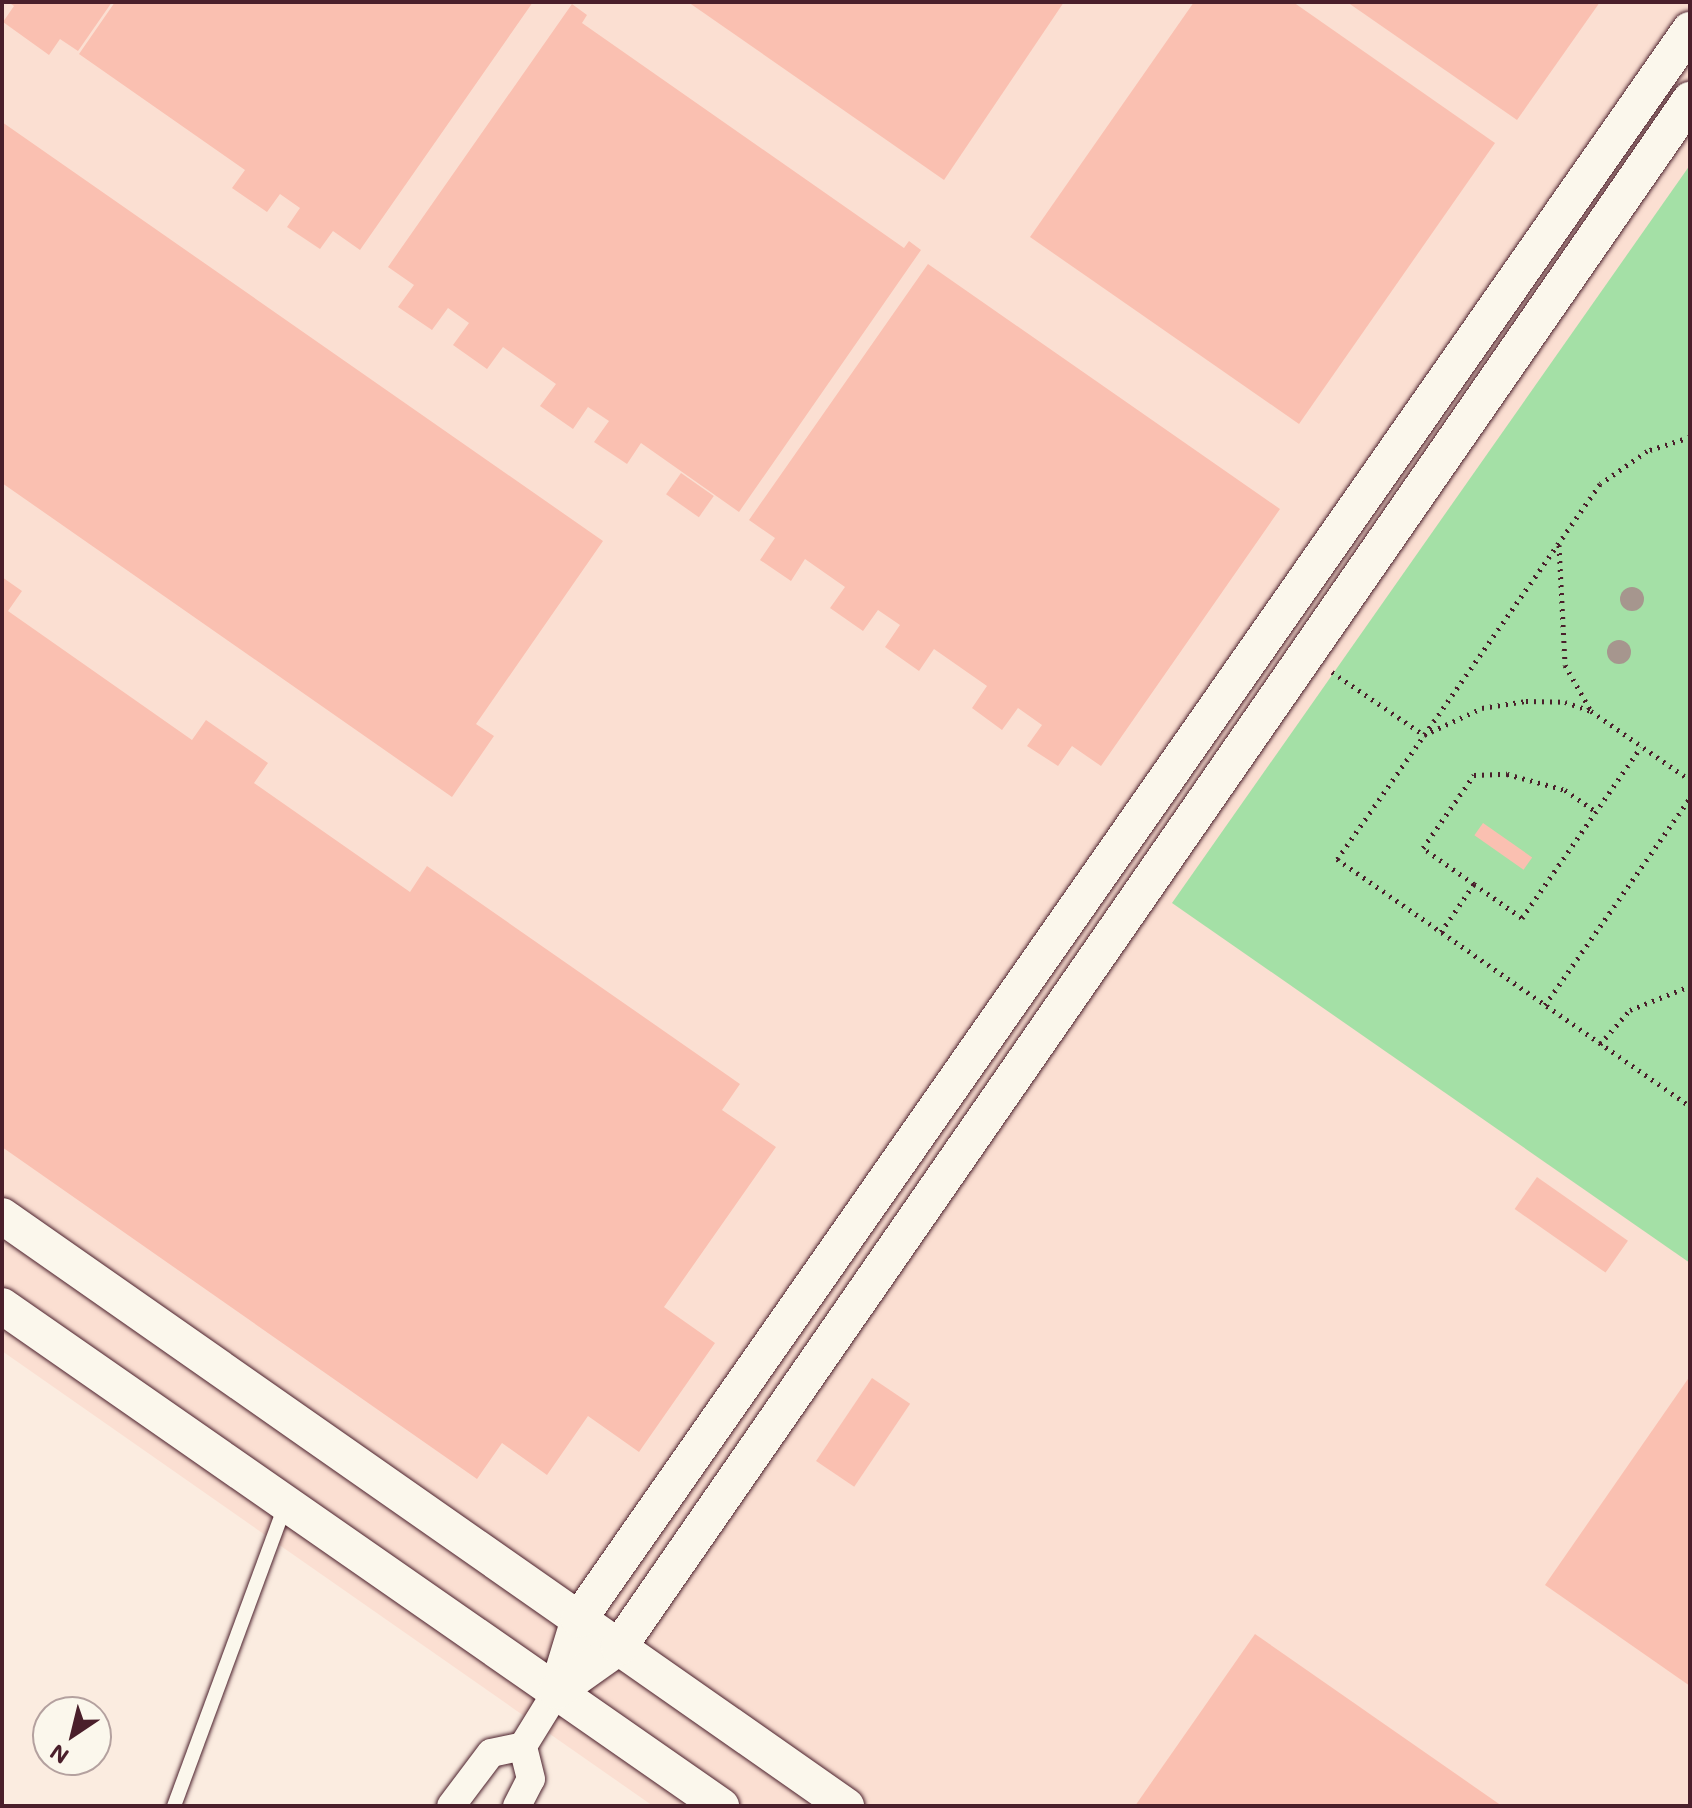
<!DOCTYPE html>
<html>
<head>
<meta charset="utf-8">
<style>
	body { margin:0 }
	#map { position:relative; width:1692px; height:1808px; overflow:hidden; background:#fbece0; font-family:Mali,sans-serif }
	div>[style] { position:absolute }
	.built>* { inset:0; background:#fbdfd2 }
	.green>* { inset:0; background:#a4e0a6 }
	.building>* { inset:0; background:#fac0b1; transform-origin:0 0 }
	.path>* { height:5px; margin-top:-2.5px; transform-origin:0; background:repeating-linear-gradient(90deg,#4a1f2b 0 2px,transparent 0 8px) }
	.roads { filter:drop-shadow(0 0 2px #4a1f2b) drop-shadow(0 0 2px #4a1f2b) }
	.service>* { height:14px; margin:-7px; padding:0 7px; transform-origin:7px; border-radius:7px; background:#fbf7ec }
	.minor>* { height:28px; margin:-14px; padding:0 14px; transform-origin:14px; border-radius:14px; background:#fbf7ec }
	.tertiary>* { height:36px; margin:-18px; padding:0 18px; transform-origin:18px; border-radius:18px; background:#fbf7ec }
	.trees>* { width:24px; height:24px; margin:-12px; border-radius:50%; background:#a6968e }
	span { translate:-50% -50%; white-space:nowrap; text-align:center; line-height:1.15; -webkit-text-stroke:8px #fbf7ec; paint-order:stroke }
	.frame { position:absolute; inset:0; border:4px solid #4a1f2b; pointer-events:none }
	.north { position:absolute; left:32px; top:1696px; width:80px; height:80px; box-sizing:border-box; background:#fbf7ec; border:2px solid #b4a19f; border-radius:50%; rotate:215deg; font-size:22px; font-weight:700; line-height:32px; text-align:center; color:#4a1f2b }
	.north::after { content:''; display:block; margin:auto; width:28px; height:36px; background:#4a1f2b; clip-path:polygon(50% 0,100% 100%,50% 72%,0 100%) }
</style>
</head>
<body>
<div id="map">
	<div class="built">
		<i style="clip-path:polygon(2px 2px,1690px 2px,1690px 1806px,653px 1806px,2px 1351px)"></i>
	</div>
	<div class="green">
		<i style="clip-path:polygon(1690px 165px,1690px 1263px,1172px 903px)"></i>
	</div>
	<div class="building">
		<i style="clip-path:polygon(8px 2px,112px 2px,78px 51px,60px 39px,49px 55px,3px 22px,14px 6px)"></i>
		<i style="clip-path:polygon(115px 2px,533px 2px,360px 250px,333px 231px,320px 249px,287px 227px,300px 208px,280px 194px,267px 212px,232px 188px,245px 170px,79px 54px)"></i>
		<i style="clip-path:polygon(688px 2px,1064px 2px,944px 180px)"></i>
		<i style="clip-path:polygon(1194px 2px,1293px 2px,1495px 143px,1299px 424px,1030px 237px)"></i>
		<i style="clip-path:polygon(1347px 2px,1600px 2px,1517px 120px)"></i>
		<i style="clip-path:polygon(572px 4px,587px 15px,582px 23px,904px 248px,909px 241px,921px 250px,739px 512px,641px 443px,627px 464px,594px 442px,609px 421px,588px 407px,573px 429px,540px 406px,556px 384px,503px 347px,487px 369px,453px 345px,469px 323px,448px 308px,432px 330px,398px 307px,414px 285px,388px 267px)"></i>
		<i style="clip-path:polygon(2px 122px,603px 541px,476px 724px,494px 736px,452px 797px,2px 483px)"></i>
		<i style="clip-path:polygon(928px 264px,1280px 509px,1101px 766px,1072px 746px,1058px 766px,1027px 746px,1042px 725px,1018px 708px,1002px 730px,972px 708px,987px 686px,934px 649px,919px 671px,885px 647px,900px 625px,878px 610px,863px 631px,830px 608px,845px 587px,805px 559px,791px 581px,760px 560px,775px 538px,749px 520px)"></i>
		<i style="left:681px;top:473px;width:40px;height:26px;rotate:35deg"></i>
		<i style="clip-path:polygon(2px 577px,22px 591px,8px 611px,192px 740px,206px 720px,268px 763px,254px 783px,410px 892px,427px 866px,740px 1084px,722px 1110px,776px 1147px,664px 1307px,715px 1343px,639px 1452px,588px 1416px,547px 1475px,502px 1443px,477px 1479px,2px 1147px)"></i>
		<i style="left:1483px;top:823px;width:60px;height:15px;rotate:35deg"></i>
		<i style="left:1537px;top:1177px;width:111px;height:39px;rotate:35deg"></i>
		<i style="clip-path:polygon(1690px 1376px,1690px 1686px,1545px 1585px)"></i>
		<i style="left:872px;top:1378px;width:46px;height:100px;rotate:34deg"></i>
		<i style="clip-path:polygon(1255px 1634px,1502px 1806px,1135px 1806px)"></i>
	</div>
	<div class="path">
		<i style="left:1690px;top:437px;width:45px;rotate:162deg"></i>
		<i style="left:1647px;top:451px;width:57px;rotate:144.9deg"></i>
		<i style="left:1600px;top:484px;width:458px;rotate:125deg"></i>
		<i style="left:1337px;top:859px;width:431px;rotate:35deg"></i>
		<i style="left:1559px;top:545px;width:120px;rotate:87.1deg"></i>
		<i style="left:1565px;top:665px;width:53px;rotate:60.5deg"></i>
		<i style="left:1591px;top:711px;width:121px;rotate:34.9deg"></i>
		<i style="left:1332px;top:672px;width:112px;rotate:34.4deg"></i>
		<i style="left:1424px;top:735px;width:64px;rotate:-25deg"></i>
		<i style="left:1482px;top:708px;width:45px;rotate:-9deg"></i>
		<i style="left:1526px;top:701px;width:39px;rotate:1deg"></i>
		<i style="left:1565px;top:702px;width:28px;rotate:19deg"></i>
		<i style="left:1474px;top:884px;width:62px;rotate:-144.8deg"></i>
		<i style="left:1423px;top:848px;width:89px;rotate:-55.1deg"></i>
		<i style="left:1474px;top:775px;width:33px;rotate:-2deg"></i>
		<i style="left:1507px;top:774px;width:60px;rotate:15.4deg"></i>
		<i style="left:1565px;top:790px;width:38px;rotate:35deg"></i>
		<i style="left:1441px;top:932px;width:58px;rotate:-55.5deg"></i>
		<i style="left:1474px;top:884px;width:59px;rotate:35.3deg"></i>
		<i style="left:1522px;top:918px;width:208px;rotate:-55.2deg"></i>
		<i style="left:1545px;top:1005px;width:253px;rotate:-55deg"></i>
		<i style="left:1600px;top:1044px;width:45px;rotate:-48.6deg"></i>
		<i style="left:1630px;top:1010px;width:65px;rotate:-21.8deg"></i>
	</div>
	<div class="roads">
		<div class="service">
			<i style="left:174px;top:1806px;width:323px;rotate:-69.7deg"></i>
		</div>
		<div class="minor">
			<i style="left:451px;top:1806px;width:66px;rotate:-53deg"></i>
			<i style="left:491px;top:1753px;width:33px;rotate:-12deg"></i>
			<i style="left:517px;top:1806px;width:30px;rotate:-63deg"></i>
			<i style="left:531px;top:1779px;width:34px;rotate:-104deg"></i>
			<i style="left:523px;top:1746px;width:65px;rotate:-58.3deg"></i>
		</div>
		<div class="tertiary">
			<i style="left:2px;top:1216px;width:1030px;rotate:34.96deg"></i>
			<i style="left:2px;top:1306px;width:876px;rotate:34.82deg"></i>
			<i style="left:557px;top:1691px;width:75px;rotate:-73deg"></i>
			<i style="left:579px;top:1619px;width:1939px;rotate:-55.04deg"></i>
			<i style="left:557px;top:1691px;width:76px;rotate:-35.4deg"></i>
			<i style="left:619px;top:1647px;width:1882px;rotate:-55.3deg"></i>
		</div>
	</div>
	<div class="trees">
		<i style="left:1632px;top:599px"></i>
		<i style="left:1619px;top:652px"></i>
	</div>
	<div class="frame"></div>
	<div class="north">N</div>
</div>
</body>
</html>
